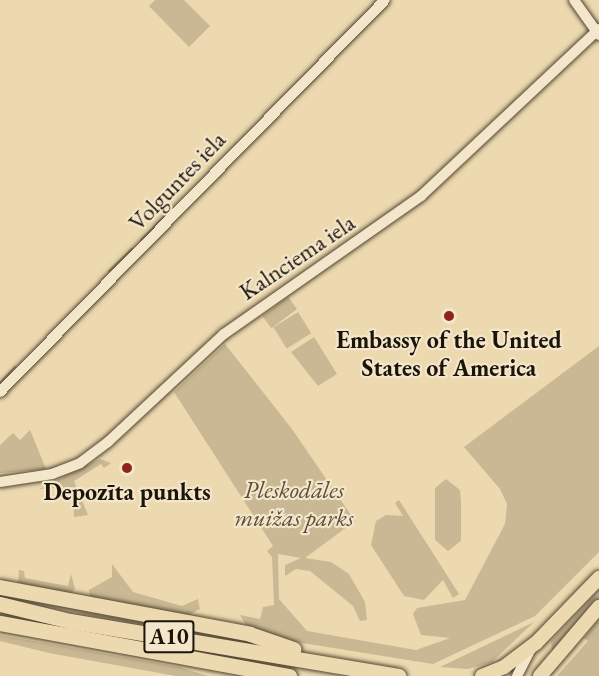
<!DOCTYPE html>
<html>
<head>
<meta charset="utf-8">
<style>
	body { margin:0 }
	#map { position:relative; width:599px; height:676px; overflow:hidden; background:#ecd9af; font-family:"EB Garamond",serif }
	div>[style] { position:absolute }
	.green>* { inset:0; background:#c9b893; transform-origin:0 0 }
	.stream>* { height:2px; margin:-1px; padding:0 1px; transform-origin:1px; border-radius:1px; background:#a69677 }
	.roads { filter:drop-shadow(0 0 2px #514532) drop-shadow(0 0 2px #514532) }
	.tertiary>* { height:10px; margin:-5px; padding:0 5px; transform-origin:5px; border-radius:5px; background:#f3e6cb }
	.primary>* { height:14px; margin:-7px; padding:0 7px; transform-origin:7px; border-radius:7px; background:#ecd9af }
	.trunk>* { height:15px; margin:-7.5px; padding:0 7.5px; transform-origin:7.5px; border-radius:7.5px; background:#ecd9af }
	.dots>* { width:16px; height:16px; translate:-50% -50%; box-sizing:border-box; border:3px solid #f3e6cb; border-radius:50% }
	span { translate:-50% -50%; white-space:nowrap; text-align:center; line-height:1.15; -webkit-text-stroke:4.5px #f3e6cb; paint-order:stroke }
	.shield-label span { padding:2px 4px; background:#f3e6cb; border:2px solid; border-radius:4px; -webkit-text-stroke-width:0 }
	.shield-label { font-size:22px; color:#1d1409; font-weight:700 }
	.street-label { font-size:24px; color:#1d1409 }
	.poi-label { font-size:24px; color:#1d1409; font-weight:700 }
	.park-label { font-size:24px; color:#594d39; font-style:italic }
</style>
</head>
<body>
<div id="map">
	<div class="green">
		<i style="clip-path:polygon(155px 0,184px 0,210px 26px,189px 47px,149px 6px)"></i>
		<i style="left:288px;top:297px;width:15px;height:32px;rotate:53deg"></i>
		<i style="left:298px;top:312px;width:25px;height:29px;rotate:58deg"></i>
		<i style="clip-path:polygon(314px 337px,337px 374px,318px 386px,291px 352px)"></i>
		<i style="clip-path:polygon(225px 344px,292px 429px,355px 521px,305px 558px,331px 562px,349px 574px,365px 602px,367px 620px,360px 621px,353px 606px,310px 571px,296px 569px,285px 576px,285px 565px,301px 558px,278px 554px,279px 599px,307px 631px,416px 650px,450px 638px,421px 635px,413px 614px,417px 608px,465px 600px,505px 524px,507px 504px,500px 489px,464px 447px,599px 346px,599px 552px,535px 616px,433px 664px,277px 639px,246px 625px,240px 615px,260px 619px,263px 607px,274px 605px,272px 557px,267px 551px,273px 546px,174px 392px)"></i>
		<i style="clip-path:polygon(30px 430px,46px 469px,0 473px,0 445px,13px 433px,20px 440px)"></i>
		<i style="clip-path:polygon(100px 459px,111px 463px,104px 468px,101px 464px,74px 481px,88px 515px,74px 517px,73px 487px,39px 489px)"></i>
		<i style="clip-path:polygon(446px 479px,460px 490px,461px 502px,461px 541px,448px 551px,435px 540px,435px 488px)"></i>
		<i style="clip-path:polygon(399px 500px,459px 594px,453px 598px,443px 580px,424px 600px,404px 596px,371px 545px,376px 521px,386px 515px,403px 516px,395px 503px)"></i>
		<i style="clip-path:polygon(112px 564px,133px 592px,182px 606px,198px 599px,200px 609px,187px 616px,90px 599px,89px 590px,112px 577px)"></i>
		<i style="clip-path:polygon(19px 570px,24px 571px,25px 578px,68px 586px,71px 574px,75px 589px,69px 595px,18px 583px)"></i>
		<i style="clip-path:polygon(599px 590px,599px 601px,552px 651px,551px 641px)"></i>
		<i style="clip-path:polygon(0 594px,249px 640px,254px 643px,95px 616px)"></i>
		<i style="clip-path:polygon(0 610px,368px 676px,96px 635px,8px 616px)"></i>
		<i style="clip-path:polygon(599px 620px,599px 676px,557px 676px,588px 641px,584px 638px)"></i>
		<i style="clip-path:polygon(534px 622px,492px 662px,468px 669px,440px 667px)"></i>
		<i style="clip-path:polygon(0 635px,179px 667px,208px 676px,176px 676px,49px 653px,0 641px)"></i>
	</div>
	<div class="stream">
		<i style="left:141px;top:240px;width:33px;rotate:-45deg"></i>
		<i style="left:109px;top:271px;width:32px;rotate:-44deg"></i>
		<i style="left:0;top:383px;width:22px;rotate:-47deg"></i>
	</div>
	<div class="roads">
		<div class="tertiary">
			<i style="left:574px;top:0;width:43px;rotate:54.5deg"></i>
			<i style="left:0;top:392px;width:549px;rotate:-45.52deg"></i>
			<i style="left:0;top:482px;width:53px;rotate:-8.7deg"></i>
			<i style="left:52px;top:474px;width:30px;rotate:-21deg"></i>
			<i style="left:80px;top:463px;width:35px;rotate:-37deg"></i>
			<i style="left:108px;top:442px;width:158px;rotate:-43deg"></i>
			<i style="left:224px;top:334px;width:241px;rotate:-35deg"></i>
			<i style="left:421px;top:196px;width:244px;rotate:-43.2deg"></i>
			<i style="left:517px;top:676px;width:29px;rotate:-63deg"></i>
		</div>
		<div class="primary">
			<i style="left:482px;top:676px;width:24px;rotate:-22deg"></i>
			<i style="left:504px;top:667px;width:40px;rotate:-37deg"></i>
			<i style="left:536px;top:643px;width:91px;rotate:-45.9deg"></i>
			<i style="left:540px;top:676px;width:91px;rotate:-49.5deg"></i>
		</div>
		<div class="trunk">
			<i style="left:0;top:587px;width:254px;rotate:10.6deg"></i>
			<i style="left:250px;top:634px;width:46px;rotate:19.2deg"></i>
			<i style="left:0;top:604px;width:72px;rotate:13.7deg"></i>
			<i style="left:70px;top:621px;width:333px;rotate:9.5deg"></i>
			<i style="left:0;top:623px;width:294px;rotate:10.4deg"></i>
		</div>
	</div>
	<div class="dots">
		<i style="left:449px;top:316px;background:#8f2418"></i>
		<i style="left:127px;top:468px;background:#8f2418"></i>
	</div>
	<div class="shield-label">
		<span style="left:169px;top:637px">A10</span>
	</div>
	<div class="street-label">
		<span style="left:177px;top:181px;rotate:-46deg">Volguntes iela</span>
		<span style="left:297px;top:257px;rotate:-34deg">Kalnciema iela</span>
	</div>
	<div class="poi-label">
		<span style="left:449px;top:354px">Embassy of the United<br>States of America</span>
		<span style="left:127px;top:492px">Depozīta punkts</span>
	</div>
	<div class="park-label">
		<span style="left:294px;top:504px">Pleskodāles<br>muižas parks</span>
	</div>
</div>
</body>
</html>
